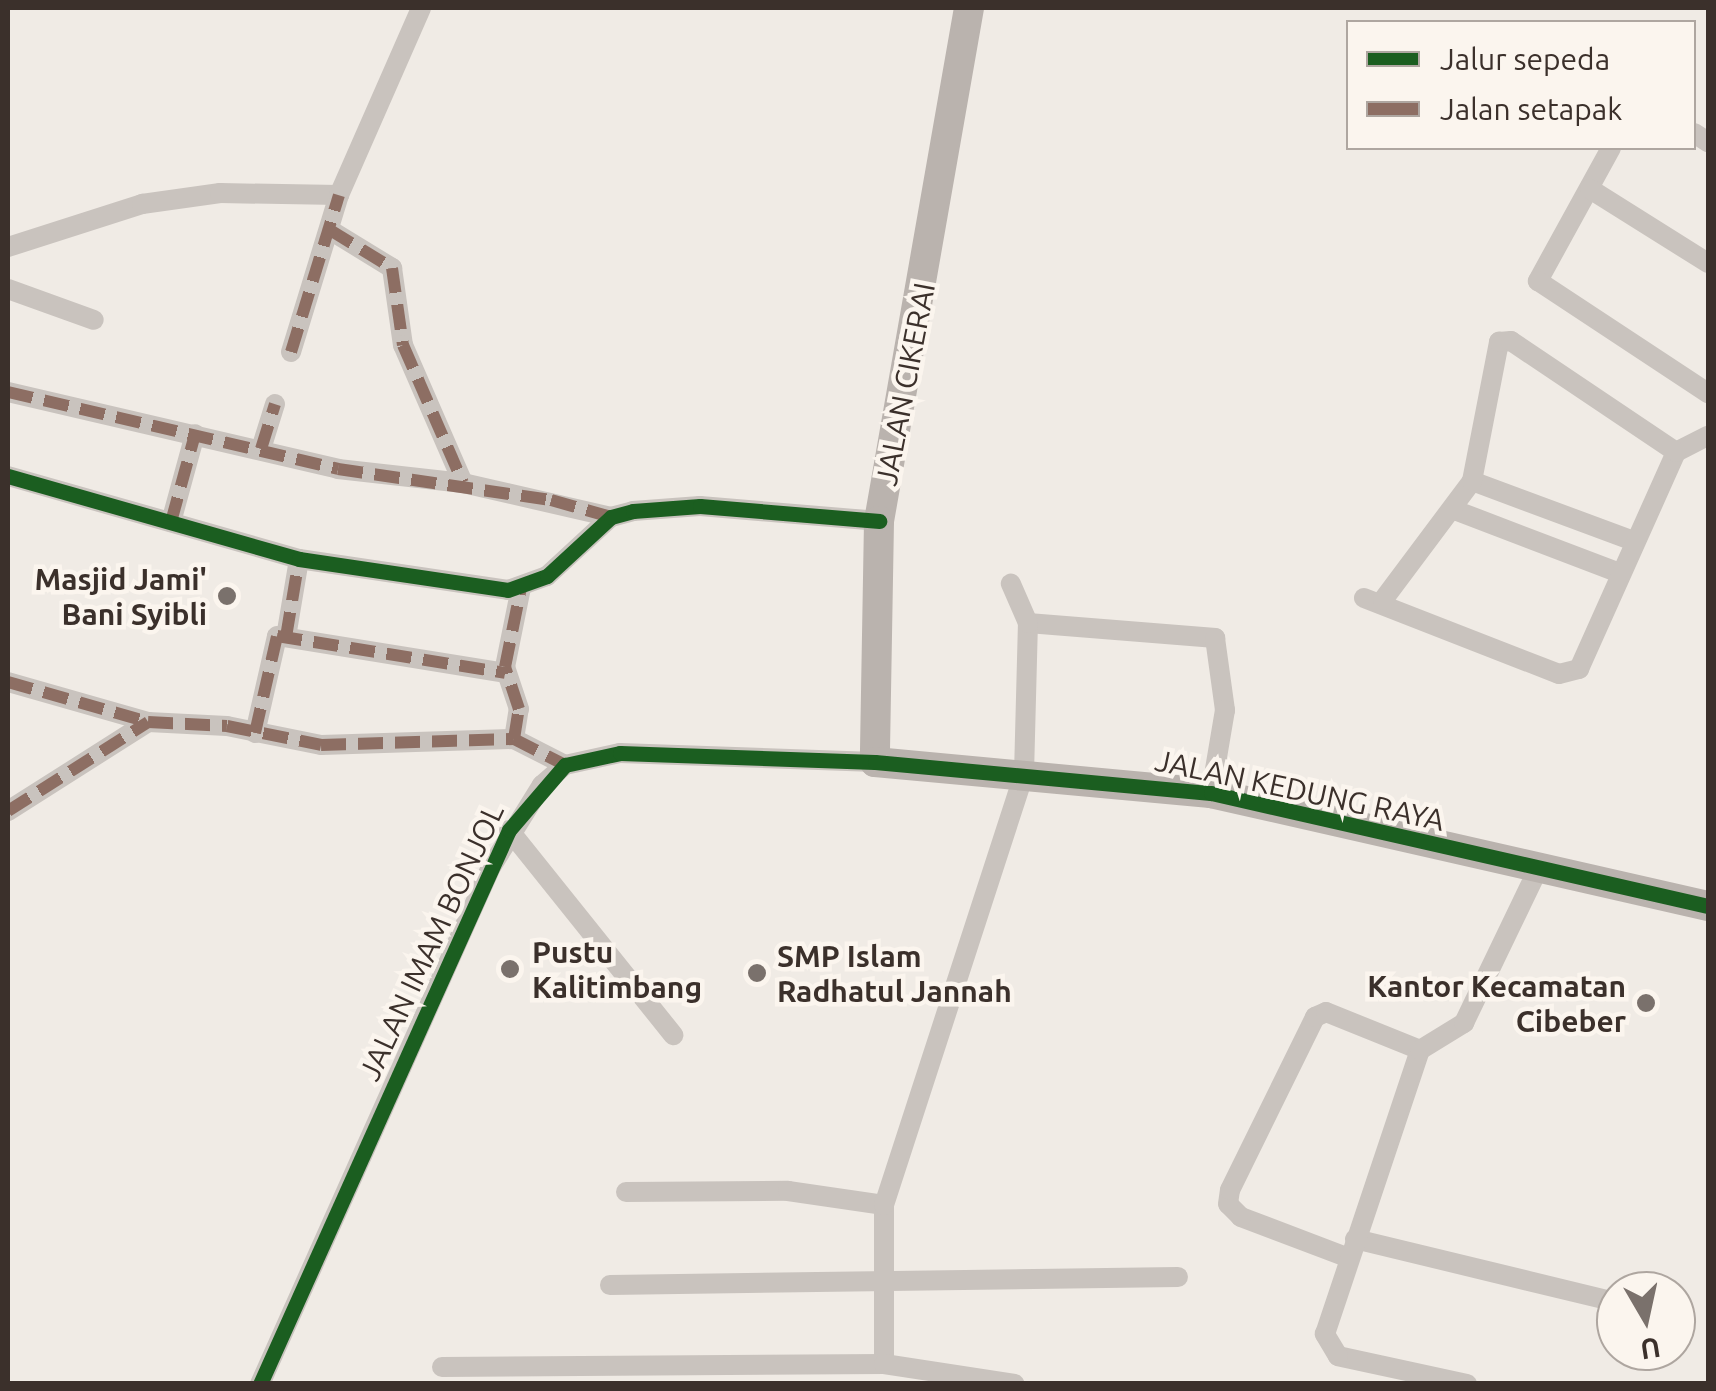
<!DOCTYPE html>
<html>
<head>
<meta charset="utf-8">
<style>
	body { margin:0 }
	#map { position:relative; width:1716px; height:1391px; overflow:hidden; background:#f0ebe5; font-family:Ubuntu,sans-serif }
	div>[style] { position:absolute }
	.street>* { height:20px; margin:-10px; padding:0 10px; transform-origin:10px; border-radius:10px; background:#c9c3be }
	.secondary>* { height:30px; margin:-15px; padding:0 15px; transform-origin:15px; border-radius:15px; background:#bab3ae }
	.quiet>* { height:12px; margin-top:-6px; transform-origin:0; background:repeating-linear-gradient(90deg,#8d6e63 0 25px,transparent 0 37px) }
	.cycleway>* { height:15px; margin:-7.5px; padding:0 7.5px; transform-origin:7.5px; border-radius:7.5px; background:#1b5e20 }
	.dots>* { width:28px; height:28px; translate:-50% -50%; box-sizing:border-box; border:5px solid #fbf5ee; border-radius:50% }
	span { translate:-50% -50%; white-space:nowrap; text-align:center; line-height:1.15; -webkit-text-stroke:9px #fbf5ee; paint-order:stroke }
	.street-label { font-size:30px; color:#3b302b }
	.poi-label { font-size:30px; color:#3b302b; font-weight:700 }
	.right { translate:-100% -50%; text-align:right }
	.left { translate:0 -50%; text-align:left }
	.frame { position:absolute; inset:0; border:10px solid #3b302b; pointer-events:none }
	.legend { position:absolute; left:1346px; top:20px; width:350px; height:130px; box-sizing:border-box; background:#fbf5ee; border:2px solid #aea6a0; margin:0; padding:12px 18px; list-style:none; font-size:30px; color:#3b302b }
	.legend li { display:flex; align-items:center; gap:20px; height:50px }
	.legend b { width:50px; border:2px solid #aea6a0 }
	.north { position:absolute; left:1596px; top:1271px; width:100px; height:100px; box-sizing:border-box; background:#fbf5ee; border:2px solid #aea6a0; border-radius:50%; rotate:171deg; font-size:28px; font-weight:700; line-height:40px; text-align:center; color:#3b302b }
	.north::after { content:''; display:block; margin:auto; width:35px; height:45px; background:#7a716c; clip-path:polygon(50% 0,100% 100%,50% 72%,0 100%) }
</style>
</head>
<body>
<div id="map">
	<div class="street">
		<i style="left:1694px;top:133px;width:17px;rotate:33deg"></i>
		<i style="left:1611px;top:148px;width:152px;rotate:118.8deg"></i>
		<i style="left:1538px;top:281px;width:204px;rotate:33.4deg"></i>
		<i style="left:1590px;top:189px;width:139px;rotate:32.1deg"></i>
		<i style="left:330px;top:230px;width:73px;rotate:31.5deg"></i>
		<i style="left:392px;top:268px;width:78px;rotate:81.9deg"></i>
		<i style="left:403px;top:345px;width:150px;rotate:66.5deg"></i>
		<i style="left:8px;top:247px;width:141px;rotate:-17.8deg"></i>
		<i style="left:142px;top:204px;width:79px;rotate:-8deg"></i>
		<i style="left:220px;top:193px;width:119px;rotate:1deg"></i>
		<i style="left:8px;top:289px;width:91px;rotate:19.8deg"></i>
		<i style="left:291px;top:352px;width:164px;rotate:-73deg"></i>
		<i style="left:339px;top:195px;width:204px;rotate:-66.3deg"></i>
		<i style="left:8px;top:392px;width:339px;rotate:13.1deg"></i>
		<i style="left:338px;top:469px;width:126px;rotate:6.4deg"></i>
		<i style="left:463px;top:483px;width:152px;rotate:12.9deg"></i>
		<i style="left:261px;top:449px;width:47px;rotate:-72.7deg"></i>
		<i style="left:8px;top:476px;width:303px;rotate:15.9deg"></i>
		<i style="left:299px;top:559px;width:211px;rotate:8.4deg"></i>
		<i style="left:508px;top:590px;width:41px;rotate:-19.7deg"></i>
		<i style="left:547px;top:576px;width:87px;rotate:-42.7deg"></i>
		<i style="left:611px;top:517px;width:23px;rotate:-15deg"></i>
		<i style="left:633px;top:511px;width:67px;rotate:-4.3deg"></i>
		<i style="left:700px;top:506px;width:180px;rotate:4.8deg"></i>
		<i style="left:1472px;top:481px;width:172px;rotate:20.4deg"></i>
		<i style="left:1457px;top:511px;width:173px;rotate:20.9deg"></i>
		<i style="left:171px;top:522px;width:91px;rotate:-74.7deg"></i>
		<i style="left:1364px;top:598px;width:209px;rotate:21.3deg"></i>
		<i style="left:1559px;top:674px;width:21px;rotate:-14deg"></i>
		<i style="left:1579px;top:669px;width:238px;rotate:-65.9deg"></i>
		<i style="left:1676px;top:452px;width:36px;rotate:-27deg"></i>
		<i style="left:1383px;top:600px;width:149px;rotate:-53.2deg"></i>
		<i style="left:1472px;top:481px;width:142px;rotate:-79deg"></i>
		<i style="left:1499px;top:342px;width:12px;rotate:-5deg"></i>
		<i style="left:1511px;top:341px;width:199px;rotate:33.9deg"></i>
		<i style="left:1028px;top:623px;width:188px;rotate:4.6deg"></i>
		<i style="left:1215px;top:638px;width:73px;rotate:82.1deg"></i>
		<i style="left:1225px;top:710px;width:84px;rotate:99.6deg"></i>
		<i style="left:286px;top:637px;width:79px;rotate:-80.5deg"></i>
		<i style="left:8px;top:682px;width:146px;rotate:15.9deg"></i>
		<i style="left:255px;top:733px;width:99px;rotate:-77.2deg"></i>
		<i style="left:277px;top:636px;width:231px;rotate:9.2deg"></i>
		<i style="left:514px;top:739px;width:30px;rotate:-81deg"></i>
		<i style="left:519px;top:709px;width:44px;rotate:-108.4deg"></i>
		<i style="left:505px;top:667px;width:81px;rotate:-78.6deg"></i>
		<i style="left:8px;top:811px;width:166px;rotate:-32.4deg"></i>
		<i style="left:148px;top:722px;width:79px;rotate:2.9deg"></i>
		<i style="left:227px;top:726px;width:96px;rotate:11.4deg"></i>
		<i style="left:321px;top:745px;width:193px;rotate:-1.8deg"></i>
		<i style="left:514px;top:739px;width:57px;rotate:27deg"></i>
		<i style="left:509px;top:830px;width:263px;rotate:51.3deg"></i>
		<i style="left:626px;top:1192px;width:162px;rotate:-0.4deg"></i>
		<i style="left:788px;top:1191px;width:97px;rotate:8.3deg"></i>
		<i style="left:1355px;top:1239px;width:260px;rotate:13.6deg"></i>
		<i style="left:1349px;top:1258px;width:116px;rotate:-159.2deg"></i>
		<i style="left:1241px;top:1217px;width:18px;rotate:-135deg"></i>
		<i style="left:1228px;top:1204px;width:14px;rotate:-82deg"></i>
		<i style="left:1230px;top:1190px;width:193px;rotate:-63.8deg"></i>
		<i style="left:1315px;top:1017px;width:12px;rotate:-24deg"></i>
		<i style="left:1326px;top:1012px;width:101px;rotate:22deg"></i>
		<i style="left:610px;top:1285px;width:568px;rotate:-0.81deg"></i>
		<i style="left:884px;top:1364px;width:159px;rotate:-90deg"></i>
		<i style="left:884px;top:1205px;width:453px;rotate:-72deg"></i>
		<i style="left:1024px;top:774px;width:151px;rotate:-88.5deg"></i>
		<i style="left:1028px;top:623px;width:43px;rotate:-113.6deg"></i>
		<i style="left:442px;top:1367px;width:442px;rotate:-0.4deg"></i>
		<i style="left:884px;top:1364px;width:132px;rotate:8.7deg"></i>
		<i style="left:260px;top:1384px;width:566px;rotate:-65.92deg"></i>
		<i style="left:491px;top:867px;width:97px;rotate:-58.1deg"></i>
		<i style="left:542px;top:785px;width:30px;rotate:-41deg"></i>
		<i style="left:565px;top:765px;width:56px;rotate:-12.3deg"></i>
		<i style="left:620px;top:753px;width:255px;rotate:2deg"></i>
		<i style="left:1467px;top:1384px;width:132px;rotate:-167.8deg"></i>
		<i style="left:1338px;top:1356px;width:26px;rotate:-121deg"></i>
		<i style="left:1325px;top:1334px;width:299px;rotate:-71.5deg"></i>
		<i style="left:1420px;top:1050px;width:52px;rotate:-31.5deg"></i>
		<i style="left:1464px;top:1023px;width:171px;rotate:-64.3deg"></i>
	</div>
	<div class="secondary">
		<i style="left:969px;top:8px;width:521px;rotate:99.95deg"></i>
		<i style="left:879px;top:521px;width:241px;rotate:91deg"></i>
		<i style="left:875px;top:762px;width:337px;rotate:5.3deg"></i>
		<i style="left:1211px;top:793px;width:510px;rotate:12.81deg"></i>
	</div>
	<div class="quiet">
		<i style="left:330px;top:230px;width:73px;rotate:31.5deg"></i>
		<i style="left:392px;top:268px;width:78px;rotate:81.9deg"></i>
		<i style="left:403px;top:345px;width:150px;rotate:66.5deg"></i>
		<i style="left:291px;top:352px;width:164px;rotate:-73deg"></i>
		<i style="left:8px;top:392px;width:339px;rotate:13.1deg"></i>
		<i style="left:338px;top:469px;width:215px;rotate:8.3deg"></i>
		<i style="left:551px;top:500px;width:62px;rotate:15.8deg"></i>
		<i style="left:611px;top:517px;width:8px;rotate:130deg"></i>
		<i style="left:261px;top:449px;width:47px;rotate:-72.7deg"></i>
		<i style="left:171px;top:522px;width:91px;rotate:-74.7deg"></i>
		<i style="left:286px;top:637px;width:79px;rotate:-80.5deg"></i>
		<i style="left:8px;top:682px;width:146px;rotate:15.9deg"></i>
		<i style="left:255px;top:733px;width:99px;rotate:-77.2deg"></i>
		<i style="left:277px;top:636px;width:231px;rotate:9.2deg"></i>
		<i style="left:514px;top:739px;width:30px;rotate:-81deg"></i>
		<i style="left:519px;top:709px;width:44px;rotate:-108.4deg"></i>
		<i style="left:505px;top:667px;width:81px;rotate:-78.6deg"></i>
		<i style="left:8px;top:811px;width:166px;rotate:-32.4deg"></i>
		<i style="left:148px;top:722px;width:79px;rotate:2.9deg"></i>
		<i style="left:227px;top:726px;width:96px;rotate:11.4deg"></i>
		<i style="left:321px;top:745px;width:193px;rotate:-1.8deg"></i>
		<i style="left:514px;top:739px;width:57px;rotate:27deg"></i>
	</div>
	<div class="cycleway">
		<i style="left:8px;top:476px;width:303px;rotate:15.9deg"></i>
		<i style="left:299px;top:559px;width:211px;rotate:8.4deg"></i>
		<i style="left:508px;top:590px;width:41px;rotate:-19.7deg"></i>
		<i style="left:547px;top:576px;width:87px;rotate:-42.7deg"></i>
		<i style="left:611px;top:517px;width:23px;rotate:-15deg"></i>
		<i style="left:633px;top:511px;width:67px;rotate:-4.3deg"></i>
		<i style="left:700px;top:506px;width:180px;rotate:4.8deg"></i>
		<i style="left:260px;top:1384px;width:607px;rotate:-65.8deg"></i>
		<i style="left:509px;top:830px;width:86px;rotate:-49.3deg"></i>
		<i style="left:565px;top:765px;width:56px;rotate:-12.3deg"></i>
		<i style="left:620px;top:753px;width:255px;rotate:2deg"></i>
		<i style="left:875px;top:762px;width:337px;rotate:5.3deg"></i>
		<i style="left:1211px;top:793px;width:510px;rotate:12.81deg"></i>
	</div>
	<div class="dots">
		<i style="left:227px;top:596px;background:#7a716c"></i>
		<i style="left:510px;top:969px;background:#7a716c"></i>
		<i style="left:757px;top:973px;background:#7a716c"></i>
		<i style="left:1646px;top:1003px;background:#7a716c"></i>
	</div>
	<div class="street-label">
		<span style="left:905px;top:384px;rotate:-79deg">JALAN CIKERAI</span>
		<span style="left:1300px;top:790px;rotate:12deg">JALAN KEDUNG RAYA</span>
		<span style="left:431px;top:942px;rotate:-65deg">JALAN IMAM BONJOL</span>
	</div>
	<div class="poi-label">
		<span class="right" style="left:207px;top:596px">Masjid Jami'<br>Bani Syibli</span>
		<span class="left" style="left:532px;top:969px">Pustu<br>Kalitimbang</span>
		<span class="left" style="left:777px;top:973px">SMP Islam<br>Radhatul Jannah</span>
		<span class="right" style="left:1626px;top:1003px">Kantor Kecamatan<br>Cibeber</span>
	</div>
	<div class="frame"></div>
	<ul class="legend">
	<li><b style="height:12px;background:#1b5e20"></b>Jalur sepeda</li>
	<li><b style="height:12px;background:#8d6e63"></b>Jalan setapak</li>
	</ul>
	<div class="north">U</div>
</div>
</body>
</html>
